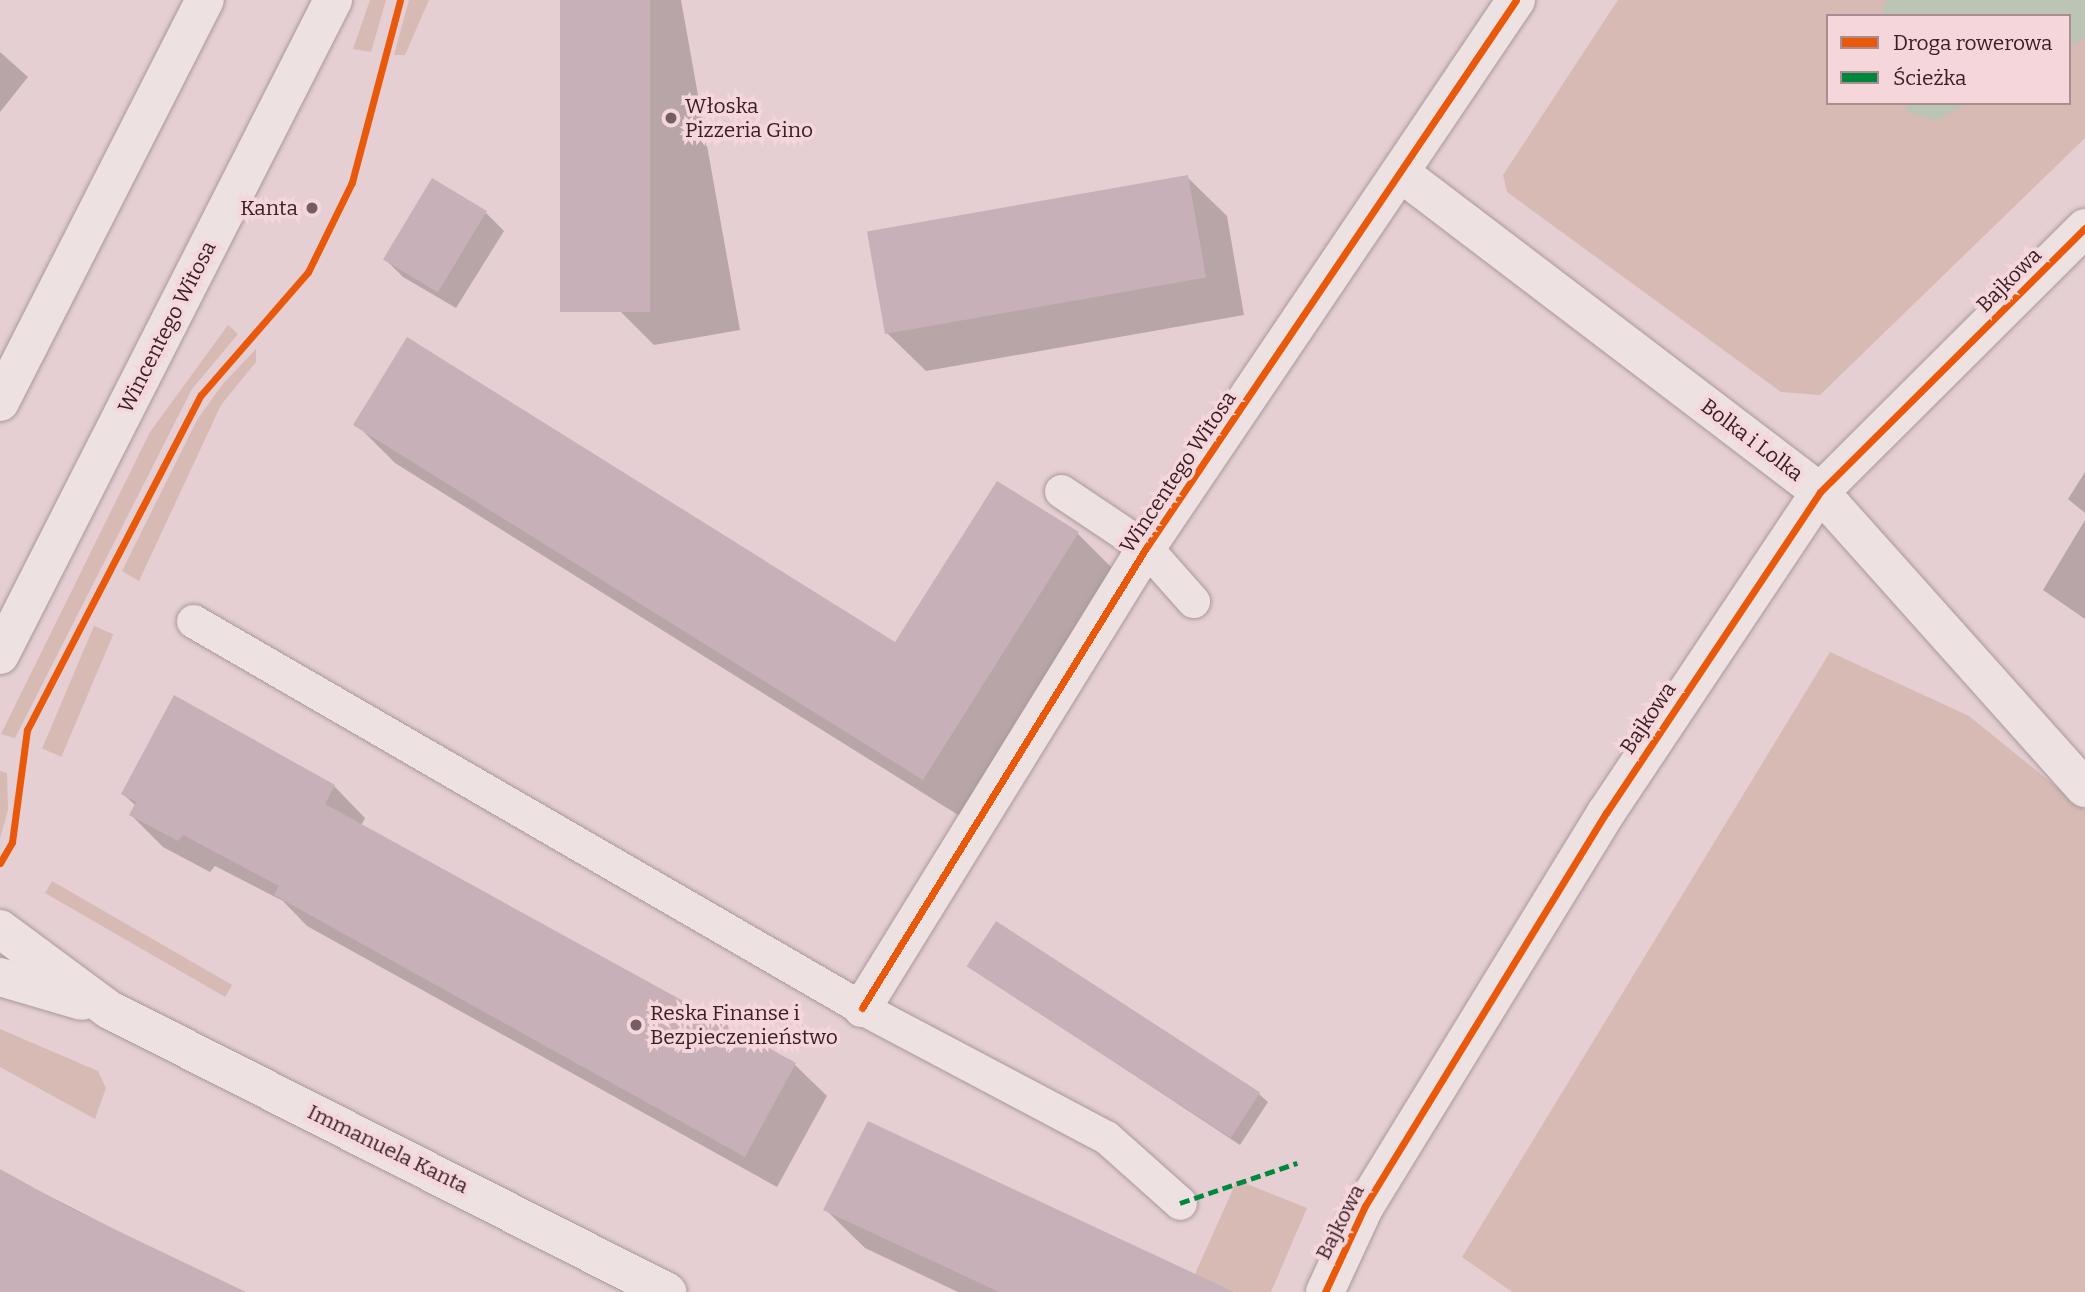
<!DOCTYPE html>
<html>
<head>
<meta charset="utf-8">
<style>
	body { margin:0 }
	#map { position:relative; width:2085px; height:1292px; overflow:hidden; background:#e5cfd2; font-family:Bitter,serif }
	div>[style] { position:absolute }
	.green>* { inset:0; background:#d7bab4; transform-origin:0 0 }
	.water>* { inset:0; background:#bcc5b5 }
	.shadow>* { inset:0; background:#0003 }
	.building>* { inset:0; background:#c8b0b8; transform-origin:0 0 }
	.roads { filter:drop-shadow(0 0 2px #aa989c) drop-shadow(0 0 2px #aa989c) }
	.lane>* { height:33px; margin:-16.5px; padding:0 16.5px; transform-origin:16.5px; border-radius:16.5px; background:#ede1e2 }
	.street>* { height:38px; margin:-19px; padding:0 19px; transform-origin:19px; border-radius:19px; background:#ede1e2 }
	.secondary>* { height:38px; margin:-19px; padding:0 19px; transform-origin:19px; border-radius:19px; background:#ede1e2 }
	.quiet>* { height:5px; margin-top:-2.5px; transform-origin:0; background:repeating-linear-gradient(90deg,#00873e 0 10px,transparent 0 15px) }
	.cycleway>* { height:7px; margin:-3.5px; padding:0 3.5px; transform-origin:3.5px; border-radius:3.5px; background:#e8590c }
	.dots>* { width:19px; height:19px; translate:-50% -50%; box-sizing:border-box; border:4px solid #f5d6da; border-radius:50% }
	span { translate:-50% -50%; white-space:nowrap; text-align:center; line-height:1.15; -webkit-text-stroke:7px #f5d6da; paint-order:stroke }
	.poi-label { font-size:21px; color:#392028 }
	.left { translate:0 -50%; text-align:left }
	.right { translate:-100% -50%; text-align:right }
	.street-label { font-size:21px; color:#392028 }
	.legend { position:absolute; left:1826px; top:14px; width:245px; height:91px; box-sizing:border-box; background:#f5d6da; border:2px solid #aa8d93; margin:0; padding:9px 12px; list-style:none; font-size:21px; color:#392028 }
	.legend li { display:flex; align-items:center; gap:14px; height:35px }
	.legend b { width:35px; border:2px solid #aa8d93 }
</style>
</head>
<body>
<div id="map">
	<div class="green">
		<i style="clip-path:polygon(370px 0,386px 0,371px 52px,353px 49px)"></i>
		<i style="clip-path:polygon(409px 0,429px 0,405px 55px,394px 55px)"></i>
		<i style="clip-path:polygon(evenodd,1618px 0,2085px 0,2085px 138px,1820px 395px,1781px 392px,1507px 192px,1503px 175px,1618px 0,1828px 16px,2069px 16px,2069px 103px,1828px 103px,1828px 16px)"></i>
		<i style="clip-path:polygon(228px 325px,238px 334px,192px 389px,15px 738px,1px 734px,150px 432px)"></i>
		<i style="clip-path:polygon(256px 349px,256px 362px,221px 405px,139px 581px,122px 571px,197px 420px,222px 385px)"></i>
		<i style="left:94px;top:626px;width:21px;height:133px;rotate:23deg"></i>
		<i style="clip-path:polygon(1830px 652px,1969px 716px,2085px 810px,2085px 1292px,1512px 1292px,1462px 1257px)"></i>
		<i style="clip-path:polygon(0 771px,7px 773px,8px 810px,0 838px)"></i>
		<i style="left:52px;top:881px;width:208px;height:14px;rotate:30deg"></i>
		<i style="clip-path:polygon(0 1029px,98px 1071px,106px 1088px,95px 1119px,0 1067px)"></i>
		<i style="clip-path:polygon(1237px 1180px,1307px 1208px,1271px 1292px,1210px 1292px,1191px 1283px)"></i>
	</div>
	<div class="water">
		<i style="clip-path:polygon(1887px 0,2085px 0,2085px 38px,2069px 47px,2069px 16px,1880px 16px)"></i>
		<i style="clip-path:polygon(1905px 103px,1968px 103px,1936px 121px,1908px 112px)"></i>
	</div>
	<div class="shadow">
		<i style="clip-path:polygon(562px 0,681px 0,740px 330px,654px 345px,615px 306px)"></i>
		<i style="clip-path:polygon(0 52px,28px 77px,0 112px)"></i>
		<i style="clip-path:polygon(1187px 177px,1227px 216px,1244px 315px,926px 371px,886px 332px)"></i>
		<i style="clip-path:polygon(486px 213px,504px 231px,456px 308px,403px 277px,385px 259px)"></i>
		<i style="clip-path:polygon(356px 424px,896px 644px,997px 483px,1078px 534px,1117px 573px,963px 818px,395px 463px)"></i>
		<i style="clip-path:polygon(2085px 472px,2085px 513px,2068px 499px)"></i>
		<i style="clip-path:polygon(2085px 520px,2085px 619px,2043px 590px)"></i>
		<i style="clip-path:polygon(334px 786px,365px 818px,361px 826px,795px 1065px,827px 1096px,777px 1187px,307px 926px,283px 901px,215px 866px,210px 872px,163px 847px,131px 815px,136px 806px,123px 794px)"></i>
		<i style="clip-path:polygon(969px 966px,1259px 1094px,1268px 1102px,1240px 1145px)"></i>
		<i style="clip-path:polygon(6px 1174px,237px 1292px,0 1292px,0 1186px)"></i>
		<i style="clip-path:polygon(825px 1209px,1196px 1292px,958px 1292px,865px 1248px)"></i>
	</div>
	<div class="building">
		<i style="left:560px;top:0;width:90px;height:312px"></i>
		<i style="left:1188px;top:175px;width:104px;height:326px;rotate:80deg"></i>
		<i style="left:432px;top:178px;width:64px;height:95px;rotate:31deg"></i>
		<i style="clip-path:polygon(407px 337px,895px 642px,997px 481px,1079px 532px,923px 780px,353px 425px)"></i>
		<i style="clip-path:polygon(174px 695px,335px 785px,325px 804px,796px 1063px,745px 1157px,274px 895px,279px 886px,183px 835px,178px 841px,129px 815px,136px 802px,121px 794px)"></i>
		<i style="left:996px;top:921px;width:315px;height:54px;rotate:33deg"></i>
		<i style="clip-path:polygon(868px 1121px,1024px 1194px,1234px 1292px,999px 1292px,823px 1210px)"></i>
		<i style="clip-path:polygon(0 1169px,72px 1209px,246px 1292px,0 1292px)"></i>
	</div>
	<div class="roads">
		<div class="lane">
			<i style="left:1061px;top:491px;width:102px;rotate:33.8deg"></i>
			<i style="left:1146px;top:548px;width:71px;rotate:48.4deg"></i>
			<i style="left:193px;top:621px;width:773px;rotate:30.05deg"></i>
			<i style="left:862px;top:1008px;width:276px;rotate:27.9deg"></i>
			<i style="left:1106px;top:1137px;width:99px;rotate:41.7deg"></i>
		</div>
		<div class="street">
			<i style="left:1402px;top:174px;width:525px;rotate:37.26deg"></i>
			<i style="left:1820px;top:492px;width:397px;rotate:48.2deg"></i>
			<i style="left:0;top:929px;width:134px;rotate:36.5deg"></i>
			<i style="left:108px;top:1009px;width:627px;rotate:26.85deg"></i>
			<i style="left:0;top:977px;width:85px;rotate:16.3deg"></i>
			<i style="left:862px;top:1008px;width:541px;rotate:-58.31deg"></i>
			<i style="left:1146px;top:548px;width:661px;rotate:-55.97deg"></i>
			<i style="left:1325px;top:1292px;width:95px;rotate:-65.1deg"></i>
			<i style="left:1365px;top:1206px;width:461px;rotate:-58.5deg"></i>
			<i style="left:1606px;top:813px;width:386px;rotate:-56.3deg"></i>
			<i style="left:1820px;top:492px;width:374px;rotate:-44.9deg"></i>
		</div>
		<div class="secondary">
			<i style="left:0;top:402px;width:451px;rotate:-63deg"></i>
			<i style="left:0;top:655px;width:735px;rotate:-63.05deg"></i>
		</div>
	</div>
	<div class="quiet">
		<i style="left:1180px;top:1203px;width:124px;rotate:-18.9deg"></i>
	</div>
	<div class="cycleway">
		<i style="left:0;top:863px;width:24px;rotate:-60deg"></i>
		<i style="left:12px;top:842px;width:113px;rotate:-82.4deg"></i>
		<i style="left:27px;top:730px;width:377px;rotate:-62.6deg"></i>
		<i style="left:201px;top:395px;width:163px;rotate:-49deg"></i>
		<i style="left:308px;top:272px;width:100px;rotate:-63.9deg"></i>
		<i style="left:352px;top:182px;width:188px;rotate:-75.2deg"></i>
		<i style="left:862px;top:1008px;width:541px;rotate:-58.31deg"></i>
		<i style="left:1146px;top:548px;width:661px;rotate:-55.97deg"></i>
		<i style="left:1325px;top:1292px;width:95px;rotate:-65.1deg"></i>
		<i style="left:1365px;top:1206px;width:461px;rotate:-58.5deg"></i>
		<i style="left:1606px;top:813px;width:386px;rotate:-56.3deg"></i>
		<i style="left:1820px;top:492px;width:374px;rotate:-44.9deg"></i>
	</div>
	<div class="dots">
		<i style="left:671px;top:118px;background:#755d64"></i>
		<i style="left:312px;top:208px;background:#755d64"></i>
		<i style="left:636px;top:1025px;background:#755d64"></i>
	</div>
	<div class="poi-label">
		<span class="left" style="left:685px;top:118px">Włoska<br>Pizzeria Gino</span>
		<span class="right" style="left:298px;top:208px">Kanta</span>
		<span class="left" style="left:650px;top:1025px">Reska Finanse i<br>Bezpieczenieństwo</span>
	</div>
	<div class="street-label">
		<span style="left:2009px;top:280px;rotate:-45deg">Bajkowa</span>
		<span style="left:167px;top:327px;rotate:-63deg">Wincentego Witosa</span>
		<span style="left:1752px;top:440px;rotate:37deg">Bolka i Lolka</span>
		<span style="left:1178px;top:472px;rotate:-56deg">Wincentego Witosa</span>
		<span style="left:1648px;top:718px;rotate:-56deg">Bajkowa</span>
		<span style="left:388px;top:1149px;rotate:26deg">Immanuela Kanta</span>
		<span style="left:1340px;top:1222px;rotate:-63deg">Bajkowa</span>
	</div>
	<ul class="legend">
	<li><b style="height:9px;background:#e8590c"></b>Droga rowerowa</li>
	<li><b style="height:9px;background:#00873e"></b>Ścieżka</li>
	</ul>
</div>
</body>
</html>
